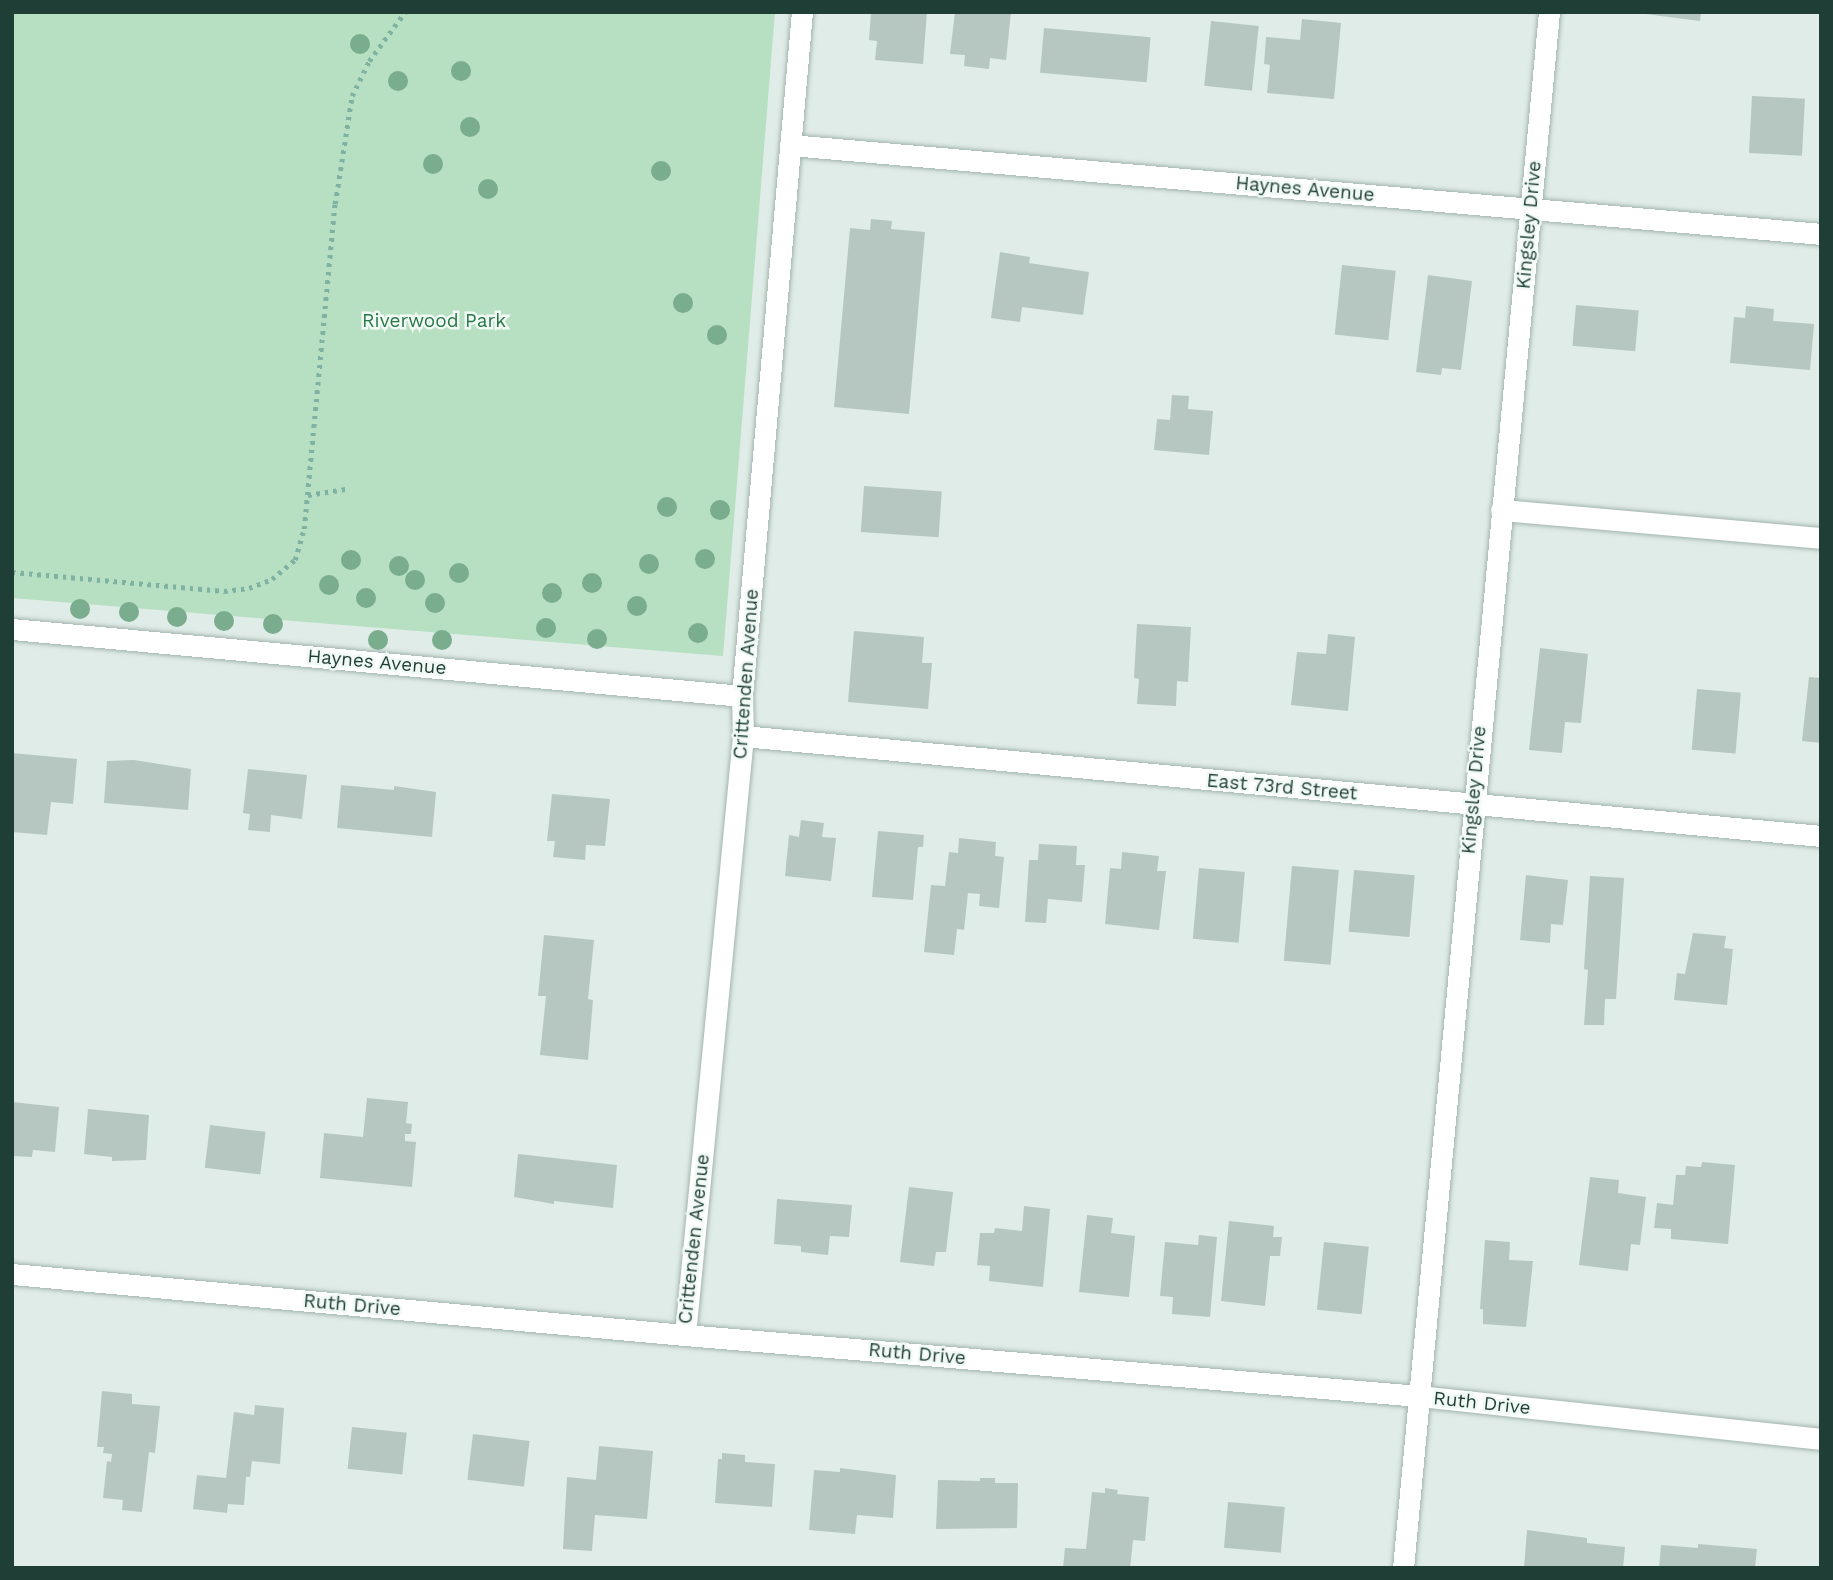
<!DOCTYPE html>
<html>
<head>
<meta charset="utf-8">
<style>
	body { margin:0 }
	#map { position:relative; width:1833px; height:1580px; overflow:hidden; background:#e0ece7; font-family:"Work Sans",sans-serif }
	div>[style] { position:absolute }
	.green>* { inset:0; background:#b7dfc2 }
	.building>* { inset:0; background:#b5c7c0; transform-origin:0 0 }
	.path>* { height:4.5px; margin-top:-2.25px; transform-origin:0; background:repeating-linear-gradient(90deg,#7eb2a2 0 3.5px,transparent 0 8.5px) }
	.roads { filter:drop-shadow(0 0 2px #a2b4ae) drop-shadow(0 0 2px #a2b4ae) }
	.lane>* { height:21px; margin:-10.5px; padding:0 10.5px; transform-origin:10.5px; border-radius:10.5px; background:#fff }
	.street>* { height:21px; margin:-10.5px; padding:0 10.5px; transform-origin:10.5px; border-radius:10.5px; background:#fff }
	.trees>* { width:20px; height:20px; margin:-10px; border-radius:50%; background:#7aac8e }
	span { translate:-50% -50%; white-space:nowrap; text-align:center; line-height:1.15; -webkit-text-stroke:5px #f1f9f5; paint-order:stroke }
	.street-label { font-size:19px; color:#1f3e36 }
	.park-label { font-size:19px; color:#277846 }
	.frame { position:absolute; inset:0; border:14px solid #1f3e36; pointer-events:none }
</style>
</head>
<body>
<div id="map">
	<div class="green">
		<i style="clip-path:polygon(12px 12px,775px 12px,723px 656px,12px 598px)"></i>
	</div>
	<div class="building">
		<i style="clip-path:polygon(871px 12px,927px 12px,923px 64px,875px 60px,877px 41px,869px 40px)"></i>
		<i style="clip-path:polygon(955px 12px,1011px 12px,1006px 60px,990px 58px,989px 69px,964px 66px,965px 55px,950px 54px)"></i>
		<i style="clip-path:polygon(1630px 12px,1701px 12px,1700px 21px)"></i>
		<i style="clip-path:polygon(1302px 19px,1341px 23px,1334px 99px,1267px 93px,1270px 65px,1264px 64px,1266px 37px,1300px 40px)"></i>
		<i style="left:1211px;top:21px;width:48px;height:65px;rotate:6deg"></i>
		<i style="left:1044px;top:28px;width:107px;height:45px;rotate:5deg"></i>
		<i style="left:1752px;top:96px;width:53px;height:57px;rotate:3deg"></i>
		<i style="clip-path:polygon(871px 219px,892px 221px,891px 229px,925px 232px,909px 414px,834px 407px,850px 228px,870px 230px)"></i>
		<i style="clip-path:polygon(1000px 252px,1030px 257px,1029px 263px,1089px 272px,1083px 315px,1022px 307px,1020px 322px,991px 318px)"></i>
		<i style="left:1342px;top:265px;width:54px;height:70px;rotate:6deg"></i>
		<i style="clip-path:polygon(1428px 275px,1472px 281px,1461px 370px,1442px 368px,1441px 375px,1416px 372px)"></i>
		<i style="left:1576px;top:305px;width:63px;height:41px;rotate:5deg"></i>
		<i style="clip-path:polygon(1746px 306px,1774px 309px,1773px 321px,1814px 324px,1810px 370px,1730px 363px,1734px 317px,1745px 318px)"></i>
		<i style="clip-path:polygon(1172px 395px,1189px 396px,1188px 409px,1213px 411px,1209px 455px,1154px 450px,1157px 419px,1170px 420px)"></i>
		<i style="left:864px;top:486px;width:78px;height:46px;rotate:4deg"></i>
		<i style="clip-path:polygon(1137px 624px,1191px 627px,1188px 682px,1177px 681px,1176px 706px,1137px 704px,1139px 679px,1134px 678px)"></i>
		<i style="clip-path:polygon(854px 631px,924px 637px,922px 663px,932px 663px,928px 709px,848px 702px)"></i>
		<i style="clip-path:polygon(1328px 634px,1355px 637px,1348px 711px,1291px 705px,1297px 652px,1326px 654px)"></i>
		<i style="clip-path:polygon(1540px 648px,1588px 654px,1581px 723px,1565px 722px,1562px 753px,1529px 750px)"></i>
		<i style="clip-path:polygon(1809px 677px,1821px 678px,1821px 743px,1802px 741px)"></i>
		<i style="left:1697px;top:689px;width:44px;height:61px;rotate:5deg"></i>
		<i style="clip-path:polygon(12px 753px,77px 759px,73px 804px,51px 802px,47px 835px,12px 832px)"></i>
		<i style="clip-path:polygon(134px 760px,191px 769px,188px 810px,104px 803px,107px 761px)"></i>
		<i style="clip-path:polygon(248px 769px,307px 775px,302px 819px,271px 815px,270px 832px,248px 830px,250px 814px,243px 813px)"></i>
		<i style="clip-path:polygon(341px 785px,394px 790px,394px 786px,436px 792px,432px 837px,337px 828px)"></i>
		<i style="clip-path:polygon(552px 794px,610px 799px,605px 846px,586px 845px,585px 860px,553px 857px,555px 841px,547px 841px)"></i>
		<i style="clip-path:polygon(801px 820px,824px 823px,822px 837px,836px 838px,831px 881px,785px 876px,789px 835px,799px 837px)"></i>
		<i style="clip-path:polygon(878px 831px,924px 835px,923px 847px,918px 847px,913px 900px,872px 897px)"></i>
		<i style="clip-path:polygon(959px 838px,996px 842px,995px 856px,1004px 857px,999px 908px,979px 906px,980px 894px,968px 893px,964px 930px,957px 929px,954px 955px,924px 952px,931px 885px,945px 886px,949px 852px,958px 853px)"></i>
		<i style="clip-path:polygon(1039px 844px,1077px 846px,1076px 865px,1085px 865px,1082px 902px,1048px 899px,1046px 923px,1025px 922px,1029px 860px,1038px 860px)"></i>
		<i style="clip-path:polygon(1122px 852px,1159px 856px,1157px 871px,1166px 871px,1159px 930px,1105px 924px,1110px 868px,1121px 869px)"></i>
		<i style="left:1292px;top:866px;width:47px;height:95px;rotate:5deg"></i>
		<i style="left:1199px;top:868px;width:46px;height:71px;rotate:5deg"></i>
		<i style="left:1354px;top:870px;width:61px;height:62px;rotate:5deg"></i>
		<i style="clip-path:polygon(1526px 875px,1568px 880px,1563px 925px,1551px 924px,1550px 943px,1520px 940px)"></i>
		<i style="clip-path:polygon(1590px 876px,1624px 878px,1616px 999px,1605px 999px,1604px 1025px,1584px 1025px,1588px 970px,1584px 969px)"></i>
		<i style="clip-path:polygon(1693px 933px,1726px 936px,1724px 948px,1733px 949px,1727px 1005px,1674px 1000px,1677px 973px,1685px 974px)"></i>
		<i style="clip-path:polygon(544px 935px,594px 940px,588px 999px,593px 1000px,588px 1060px,540px 1055px,546px 996px,538px 996px)"></i>
		<i style="clip-path:polygon(367px 1098px,408px 1102px,406px 1123px,412px 1124px,411px 1134px,405px 1134px,405px 1141px,416px 1142px,412px 1187px,320px 1178px,324px 1133px,363px 1137px)"></i>
		<i style="clip-path:polygon(12px 1102px,59px 1107px,55px 1152px,33px 1150px,32px 1157px,12px 1156px)"></i>
		<i style="clip-path:polygon(88px 1109px,149px 1115px,146px 1160px,112px 1161px,112px 1157px,84px 1154px)"></i>
		<i style="left:210px;top:1125px;width:56px;height:43px;rotate:7deg"></i>
		<i style="clip-path:polygon(518px 1154px,617px 1165px,613px 1208px,554px 1201px,554px 1204px,514px 1197px)"></i>
		<i style="clip-path:polygon(1702px 1162px,1735px 1165px,1728px 1244px,1671px 1239px,1671px 1229px,1654px 1228px,1657px 1203px,1673px 1205px,1676px 1175px,1685px 1175px,1686px 1166px,1701px 1167px)"></i>
		<i style="clip-path:polygon(1590px 1177px,1619px 1180px,1618px 1193px,1646px 1197px,1640px 1245px,1631px 1244px,1628px 1271px,1579px 1265px)"></i>
		<i style="clip-path:polygon(909px 1187px,953px 1192px,946px 1252px,936px 1252px,934px 1266px,900px 1262px)"></i>
		<i style="clip-path:polygon(777px 1199px,852px 1205px,849px 1237px,830px 1236px,828px 1255px,801px 1252px,801px 1246px,774px 1244px)"></i>
		<i style="clip-path:polygon(1024px 1206px,1050px 1209px,1043px 1287px,989px 1281px,990px 1266px,977px 1265px,980px 1233px,994px 1233px,995px 1228px,1022px 1231px)"></i>
		<i style="clip-path:polygon(1087px 1215px,1113px 1218px,1111px 1233px,1135px 1236px,1129px 1297px,1079px 1292px)"></i>
		<i style="clip-path:polygon(1229px 1221px,1274px 1226px,1273px 1237px,1282px 1237px,1280px 1256px,1270px 1256px,1265px 1306px,1221px 1301px)"></i>
		<i style="clip-path:polygon(1199px 1235px,1217px 1237px,1210px 1317px,1172px 1314px,1173px 1297px,1160px 1296px,1165px 1242px,1198px 1245px)"></i>
		<i style="clip-path:polygon(1485px 1240px,1510px 1242px,1509px 1260px,1533px 1261px,1526px 1327px,1483px 1324px,1483px 1309px,1480px 1309px)"></i>
		<i style="left:1324px;top:1242px;width:45px;height:68px;rotate:6deg"></i>
		<i style="clip-path:polygon(102px 1391px,132px 1394px,132px 1404px,160px 1406px,155px 1453px,149px 1452px,142px 1512px,122px 1510px,123px 1500px,103px 1498px,107px 1461px,111px 1462px,112px 1454px,103px 1453px,104px 1447px,97px 1447px)"></i>
		<i style="clip-path:polygon(255px 1405px,284px 1408px,280px 1464px,252px 1461px,250px 1477px,246px 1477px,244px 1505px,228px 1504px,227px 1513px,193px 1509px,197px 1475px,226px 1478px,234px 1412px,254px 1415px)"></i>
		<i style="left:352px;top:1427px;width:55px;height:42px;rotate:6deg"></i>
		<i style="left:473px;top:1434px;width:57px;height:46px;rotate:7deg"></i>
		<i style="clip-path:polygon(599px 1446px,653px 1451px,647px 1519px,595px 1515px,592px 1551px,563px 1549px,567px 1477px,596px 1480px)"></i>
		<i style="clip-path:polygon(722px 1453px,745px 1455px,745px 1462px,775px 1464px,772px 1507px,715px 1503px,718px 1459px,722px 1459px)"></i>
		<i style="clip-path:polygon(840px 1468px,896px 1475px,893px 1518px,857px 1515px,855px 1534px,809px 1530px,814px 1470px,840px 1472px)"></i>
		<i style="clip-path:polygon(980px 1478px,995px 1478px,995px 1483px,1018px 1483px,1017px 1528px,936px 1529px,938px 1480px,980px 1481px)"></i>
		<i style="clip-path:polygon(1105px 1488px,1118px 1490px,1117px 1494px,1149px 1497px,1145px 1541px,1133px 1540px,1130px 1568px,1063px 1568px,1065px 1548px,1086px 1549px,1092px 1492px,1105px 1493px)"></i>
		<i style="left:1228px;top:1502px;width:57px;height:46px;rotate:5deg"></i>
		<i style="clip-path:polygon(1527px 1530px,1587px 1538px,1587px 1543px,1625px 1547px,1623px 1568px,1524px 1568px)"></i>
		<i style="clip-path:polygon(1698px 1544px,1757px 1549px,1755px 1568px,1659px 1568px,1661px 1545px,1698px 1548px)"></i>
	</div>
	<div class="path">
		<i style="left:308px;top:495px;width:38px;rotate:-9deg"></i>
		<i style="left:12px;top:572px;width:213px;rotate:5.1deg"></i>
		<i style="left:224px;top:591px;width:25px;rotate:-7deg"></i>
		<i style="left:249px;top:588px;width:25px;rotate:-21deg"></i>
		<i style="left:272px;top:579px;width:30px;rotate:-40deg"></i>
		<i style="left:295px;top:560px;width:32px;rotate:-74deg"></i>
		<i style="left:304px;top:529px;width:326px;rotate:-84.6deg"></i>
		<i style="left:335px;top:204px;width:109px;rotate:-81.1deg"></i>
		<i style="left:352px;top:96px;width:39px;rotate:-64deg"></i>
		<i style="left:369px;top:61px;width:61px;rotate:-53.7deg"></i>
	</div>
	<div class="roads">
		<div class="lane">
			<i style="left:1501px;top:510px;width:321px;rotate:5deg"></i>
		</div>
		<div class="street">
			<i style="left:790px;top:145px;width:1035px;rotate:4.93deg"></i>
			<i style="left:12px;top:629px;width:733px;rotate:5.24deg"></i>
			<i style="left:743px;top:736px;width:1083px;rotate:5.3deg"></i>
			<i style="left:12px;top:1274px;width:676px;rotate:5.18deg"></i>
			<i style="left:685px;top:1335px;width:737px;rotate:4.75deg"></i>
			<i style="left:1419px;top:1396px;width:404px;rotate:6.1deg"></i>
			<i style="left:685px;top:1335px;width:602px;rotate:-84.47deg"></i>
			<i style="left:743px;top:736px;width:40px;rotate:-91.4deg"></i>
			<i style="left:742px;top:696px;width:687px;rotate:-84.99deg"></i>
			<i style="left:1403px;top:1568px;width:1563px;rotate:-84.64deg"></i>
		</div>
	</div>
	<div class="trees">
		<i style="left:360px;top:44px"></i>
		<i style="left:461px;top:71px"></i>
		<i style="left:398px;top:81px"></i>
		<i style="left:470px;top:127px"></i>
		<i style="left:433px;top:164px"></i>
		<i style="left:661px;top:171px"></i>
		<i style="left:488px;top:189px"></i>
		<i style="left:683px;top:303px"></i>
		<i style="left:717px;top:335px"></i>
		<i style="left:667px;top:507px"></i>
		<i style="left:720px;top:510px"></i>
		<i style="left:705px;top:559px"></i>
		<i style="left:351px;top:560px"></i>
		<i style="left:649px;top:564px"></i>
		<i style="left:399px;top:566px"></i>
		<i style="left:459px;top:573px"></i>
		<i style="left:415px;top:580px"></i>
		<i style="left:592px;top:583px"></i>
		<i style="left:329px;top:585px"></i>
		<i style="left:552px;top:593px"></i>
		<i style="left:366px;top:598px"></i>
		<i style="left:435px;top:603px"></i>
		<i style="left:637px;top:606px"></i>
		<i style="left:80px;top:609px"></i>
		<i style="left:129px;top:612px"></i>
		<i style="left:177px;top:617px"></i>
		<i style="left:224px;top:621px"></i>
		<i style="left:273px;top:624px"></i>
		<i style="left:546px;top:628px"></i>
		<i style="left:698px;top:633px"></i>
		<i style="left:597px;top:639px"></i>
		<i style="left:378px;top:640px"></i>
		<i style="left:442px;top:640px"></i>
	</div>
	<div class="street-label">
		<span style="left:1305px;top:189px;rotate:5deg">Haynes Avenue</span>
		<span style="left:1529px;top:225px;rotate:-85deg">Kingsley Drive</span>
		<span style="left:377px;top:662px;rotate:5deg">Haynes Avenue</span>
		<span style="left:746px;top:674px;rotate:-86deg">Crittenden Avenue</span>
		<span style="left:1282px;top:787px;rotate:5deg">East 73rd Street</span>
		<span style="left:1474px;top:790px;rotate:-85deg">Kingsley Drive</span>
		<span style="left:694px;top:1239px;rotate:-84deg">Crittenden Avenue</span>
		<span style="left:352px;top:1305px;rotate:5deg">Ruth Drive</span>
		<span style="left:917px;top:1354px;rotate:5deg">Ruth Drive</span>
		<span style="left:1482px;top:1403px;rotate:6deg">Ruth Drive</span>
	</div>
	<div class="park-label">
		<span style="left:434px;top:321px">Riverwood Park</span>
	</div>
	<div class="frame"></div>
</div>
</body>
</html>
